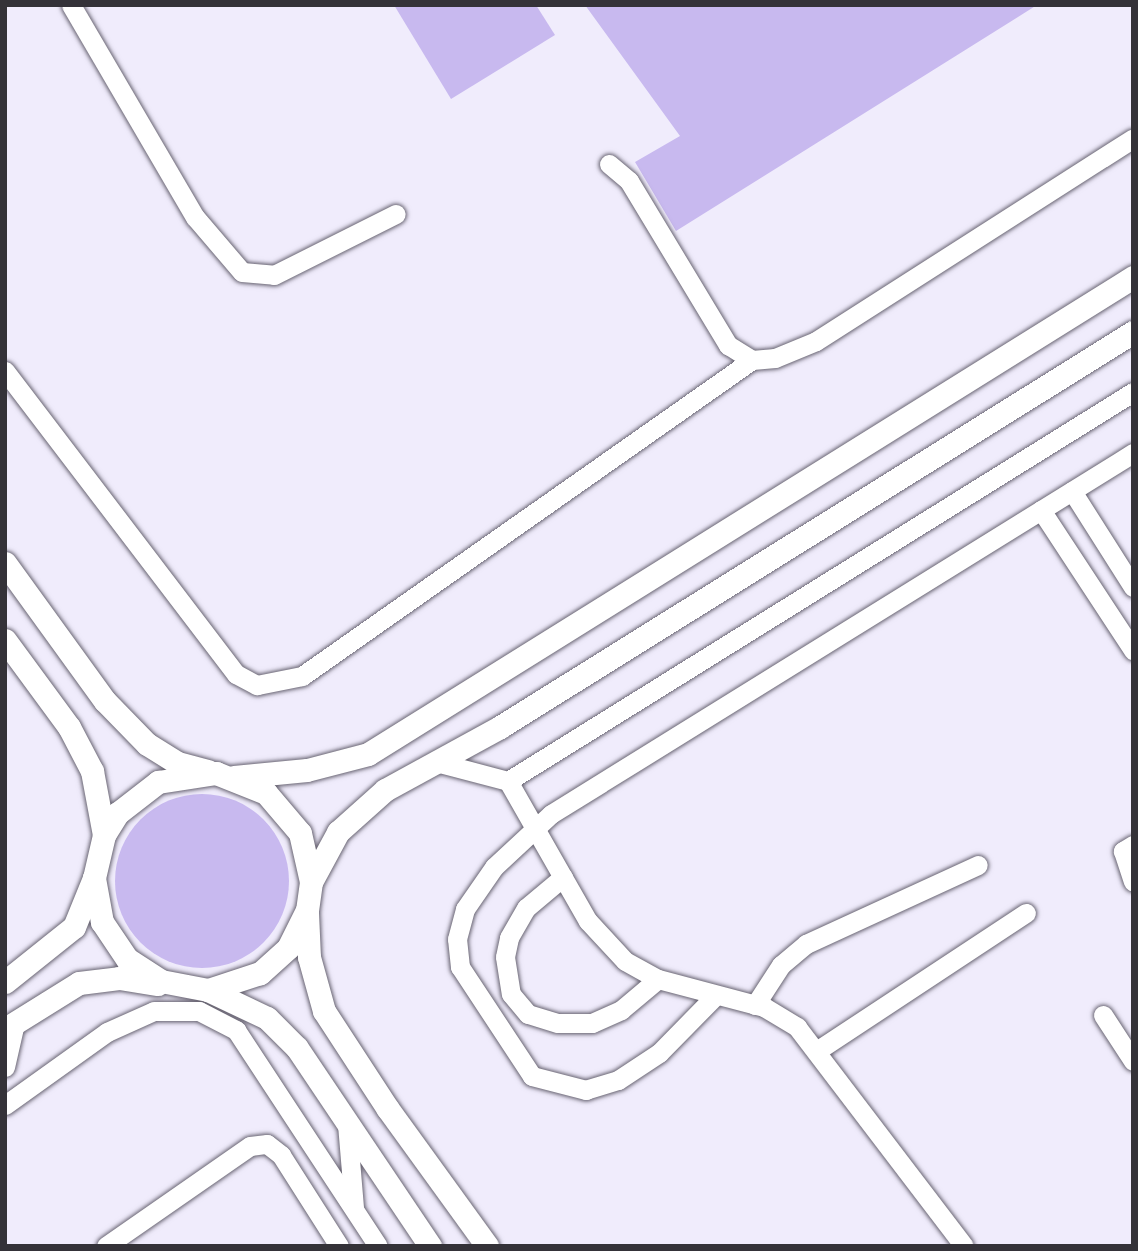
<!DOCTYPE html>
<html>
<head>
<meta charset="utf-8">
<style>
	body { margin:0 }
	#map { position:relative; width:1138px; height:1251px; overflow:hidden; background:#f0ecfc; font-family:"Source Sans 3",sans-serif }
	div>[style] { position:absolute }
	.green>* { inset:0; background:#c8b9ef }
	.round { border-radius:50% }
	.roads { filter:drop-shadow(0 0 2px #686472) drop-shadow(0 0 2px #686472) }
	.minor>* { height:19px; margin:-9.5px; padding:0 9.5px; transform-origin:9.5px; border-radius:9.5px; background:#fff }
	.tertiary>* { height:23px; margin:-11.5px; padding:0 11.5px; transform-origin:11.5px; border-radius:11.5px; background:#fff }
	span { translate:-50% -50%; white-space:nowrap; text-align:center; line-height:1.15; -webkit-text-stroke:7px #fcfbff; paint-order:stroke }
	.frame { position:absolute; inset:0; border:7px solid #343238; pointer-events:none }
</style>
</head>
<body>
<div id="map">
	<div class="green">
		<i style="clip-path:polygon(394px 5px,536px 5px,555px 35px,451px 99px)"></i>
		<i style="clip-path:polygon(585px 5px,1037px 5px,676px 231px,635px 162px,680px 136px)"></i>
		<i class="round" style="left:115px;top:794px;width:174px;height:174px"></i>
	</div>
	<div class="roads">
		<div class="minor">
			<i style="left:71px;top:5px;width:246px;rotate:59.7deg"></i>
			<i style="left:195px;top:217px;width:72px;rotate:49.5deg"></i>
			<i style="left:242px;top:272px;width:32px;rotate:5deg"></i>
			<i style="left:274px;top:275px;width:136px;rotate:-26.6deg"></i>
			<i style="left:609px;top:164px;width:26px;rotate:40deg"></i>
			<i style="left:629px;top:181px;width:192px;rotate:58.9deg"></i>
			<i style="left:728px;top:345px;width:28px;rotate:32deg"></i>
			<i style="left:752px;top:360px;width:23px;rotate:-5deg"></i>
			<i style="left:775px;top:358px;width:44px;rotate:-22.5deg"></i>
			<i style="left:816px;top:341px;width:376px;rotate:-32.6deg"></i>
			<i style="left:5px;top:371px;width:381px;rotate:52.7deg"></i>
			<i style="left:236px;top:674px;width:24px;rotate:28deg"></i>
			<i style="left:257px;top:685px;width:46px;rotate:-11.3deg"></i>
			<i style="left:302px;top:676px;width:550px;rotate:-35.08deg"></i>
			<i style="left:1072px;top:491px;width:114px;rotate:57.6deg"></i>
			<i style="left:1041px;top:510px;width:168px;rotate:56.7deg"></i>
			<i style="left:436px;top:762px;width:74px;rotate:14.8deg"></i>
			<i style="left:508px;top:781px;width:736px;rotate:-31.9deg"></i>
			<i style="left:508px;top:781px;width:161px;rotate:60.3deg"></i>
			<i style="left:588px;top:921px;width:54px;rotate:47.2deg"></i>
			<i style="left:625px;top:961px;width:38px;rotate:29deg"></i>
			<i style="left:658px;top:979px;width:110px;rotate:14.8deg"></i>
			<i style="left:764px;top:1007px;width:39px;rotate:31deg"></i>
			<i style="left:797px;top:1027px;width:275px;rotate:52.7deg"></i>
			<i style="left:1133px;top:845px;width:12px;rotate:149deg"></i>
			<i style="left:1123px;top:851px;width:32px;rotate:72deg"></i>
			<i style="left:563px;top:877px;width:48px;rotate:140deg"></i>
			<i style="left:526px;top:908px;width:34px;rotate:120deg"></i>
			<i style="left:509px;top:938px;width:19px;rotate:102deg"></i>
			<i style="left:505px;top:957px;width:37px;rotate:81deg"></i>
			<i style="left:511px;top:994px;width:26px;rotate:50deg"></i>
			<i style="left:528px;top:1014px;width:31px;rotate:17deg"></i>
			<i style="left:558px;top:1023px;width:34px"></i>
			<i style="left:592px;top:1023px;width:32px;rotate:-24deg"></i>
			<i style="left:621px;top:1010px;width:48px;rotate:-40deg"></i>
			<i style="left:715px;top:996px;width:80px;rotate:134.5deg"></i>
			<i style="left:659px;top:1053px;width:49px;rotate:146.6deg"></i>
			<i style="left:618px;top:1080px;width:34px;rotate:163deg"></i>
			<i style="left:586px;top:1090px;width:56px;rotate:-165.5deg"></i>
			<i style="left:532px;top:1076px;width:131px;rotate:-123.4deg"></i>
			<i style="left:460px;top:967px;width:28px;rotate:-96deg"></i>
			<i style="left:457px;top:939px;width:31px;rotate:-75deg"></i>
			<i style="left:465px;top:909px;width:51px;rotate:-55.4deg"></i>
			<i style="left:494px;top:867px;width:78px;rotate:-42.9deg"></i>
			<i style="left:551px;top:814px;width:685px;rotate:-31.81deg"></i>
			<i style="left:755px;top:1005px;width:48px;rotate:-57deg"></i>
			<i style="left:781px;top:965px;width:33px;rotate:-40deg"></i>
			<i style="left:806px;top:944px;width:189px;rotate:-24.7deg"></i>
			<i style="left:1103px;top:1015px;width:55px;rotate:56.9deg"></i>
			<i style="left:818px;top:1050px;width:249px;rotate:-33.4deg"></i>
			<i style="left:5px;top:1067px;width:45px;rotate:-77.2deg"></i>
			<i style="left:5px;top:1105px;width:125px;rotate:-35.6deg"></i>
			<i style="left:107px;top:1032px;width:51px;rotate:-24.1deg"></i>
			<i style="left:154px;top:1011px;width:45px"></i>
			<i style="left:199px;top:1011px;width:42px;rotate:27.2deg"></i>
			<i style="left:236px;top:1030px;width:258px;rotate:56.7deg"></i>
			<i style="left:347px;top:1124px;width:83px;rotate:85.2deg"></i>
			<i style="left:106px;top:1246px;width:175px;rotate:-34.8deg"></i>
			<i style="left:250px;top:1146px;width:17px;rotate:-7deg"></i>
			<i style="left:267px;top:1144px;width:18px;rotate:38deg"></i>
			<i style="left:281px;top:1155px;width:108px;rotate:57.5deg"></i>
		</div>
		<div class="tertiary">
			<i style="left:5px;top:563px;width:170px;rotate:54.1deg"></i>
			<i style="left:105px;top:701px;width:60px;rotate:45.7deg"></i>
			<i style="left:147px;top:744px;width:36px;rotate:32deg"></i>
			<i style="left:178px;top:763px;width:31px;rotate:15deg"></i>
			<i style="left:5px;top:640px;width:108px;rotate:53.7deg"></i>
			<i style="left:69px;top:727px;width:50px;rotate:62.4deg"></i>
			<i style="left:92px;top:771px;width:65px;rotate:79.4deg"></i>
			<i style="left:234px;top:777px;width:73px;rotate:-5.5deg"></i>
			<i style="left:307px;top:770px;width:63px;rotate:-14.7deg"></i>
			<i style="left:368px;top:754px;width:902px;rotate:-31.94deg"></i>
			<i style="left:311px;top:882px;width:57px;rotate:-61.6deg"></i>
			<i style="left:338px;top:832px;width:63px;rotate:-41.8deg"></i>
			<i style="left:385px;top:790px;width:131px;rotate:-28.7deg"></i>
			<i style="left:500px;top:727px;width:746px;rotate:-31.96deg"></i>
			<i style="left:307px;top:913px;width:44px;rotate:87.4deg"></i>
			<i style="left:309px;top:957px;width:56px;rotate:74.5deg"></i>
			<i style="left:324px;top:1011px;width:117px;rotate:56.9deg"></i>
			<i style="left:388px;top:1109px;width:169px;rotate:54.1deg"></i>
			<i style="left:5px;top:982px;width:88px;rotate:-38.6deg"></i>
			<i style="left:74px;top:927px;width:53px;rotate:-67.8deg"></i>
			<i style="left:94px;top:878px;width:44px;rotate:-76.9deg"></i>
			<i style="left:104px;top:835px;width:26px;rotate:-58deg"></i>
			<i style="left:118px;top:813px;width:51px;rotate:-37.8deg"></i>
			<i style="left:158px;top:782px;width:59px;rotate:-8.8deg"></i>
			<i style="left:216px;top:773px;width:54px;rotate:21.8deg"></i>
			<i style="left:266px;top:793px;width:52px;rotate:49.6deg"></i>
			<i style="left:300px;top:833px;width:50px;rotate:77.3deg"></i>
			<i style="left:311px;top:882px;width:28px;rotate:98deg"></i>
			<i style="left:307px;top:910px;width:42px;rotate:116.6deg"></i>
			<i style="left:288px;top:948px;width:38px;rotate:138deg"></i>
			<i style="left:260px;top:973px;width:55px;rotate:161.9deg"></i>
			<i style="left:208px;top:990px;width:48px;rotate:-169.2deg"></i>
			<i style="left:161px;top:981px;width:40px;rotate:-147.1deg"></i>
			<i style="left:127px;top:959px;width:45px;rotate:-124deg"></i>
			<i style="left:102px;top:922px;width:45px;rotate:-100.3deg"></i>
			<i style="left:208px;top:990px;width:65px;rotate:25.4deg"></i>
			<i style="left:267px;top:1018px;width:42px;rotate:45deg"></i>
			<i style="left:297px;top:1048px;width:239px;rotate:56.1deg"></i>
			<i style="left:5px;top:1029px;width:87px;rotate:-31.9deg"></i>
			<i style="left:79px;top:983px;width:40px;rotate:-7.1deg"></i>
			<i style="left:119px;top:978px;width:39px;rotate:9deg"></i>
		</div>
	</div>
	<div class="frame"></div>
</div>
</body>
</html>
